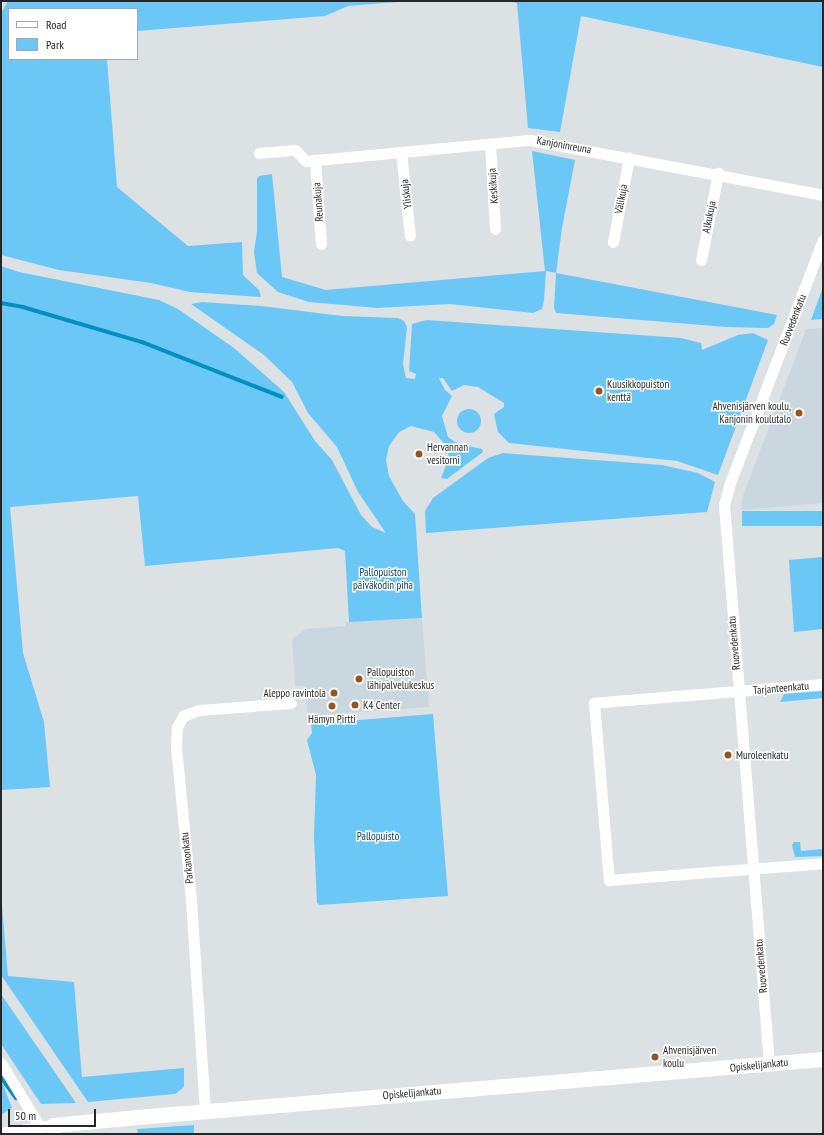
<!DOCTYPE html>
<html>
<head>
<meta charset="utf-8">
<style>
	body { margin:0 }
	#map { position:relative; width:824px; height:1135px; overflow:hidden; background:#dce1e4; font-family:"PT Sans Narrow",sans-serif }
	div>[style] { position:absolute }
	.built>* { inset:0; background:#cbd7de }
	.green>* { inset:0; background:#6bc8f6; transform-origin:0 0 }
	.round { border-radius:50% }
	.stream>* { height:3.5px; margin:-1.75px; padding:0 1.75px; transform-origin:1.75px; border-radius:1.75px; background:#058fbf }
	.street>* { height:11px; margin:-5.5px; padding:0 5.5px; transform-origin:5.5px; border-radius:5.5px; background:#fff }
	.secondary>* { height:15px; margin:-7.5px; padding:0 7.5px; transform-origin:7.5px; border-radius:7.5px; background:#fff }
	.dots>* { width:11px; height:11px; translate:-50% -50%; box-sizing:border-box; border:2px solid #fff; border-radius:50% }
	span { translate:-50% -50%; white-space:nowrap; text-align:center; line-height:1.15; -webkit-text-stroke:3px #fff; paint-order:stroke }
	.street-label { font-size:11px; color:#242627 }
	.poi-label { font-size:11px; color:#242627 }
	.left { translate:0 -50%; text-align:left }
	.right { translate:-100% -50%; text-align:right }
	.park-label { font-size:11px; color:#08394e }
	.frame { position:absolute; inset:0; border:2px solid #242627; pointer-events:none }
	.legend { position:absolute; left:8px; top:8px; width:130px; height:52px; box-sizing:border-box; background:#fff; border:1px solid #a7a8a9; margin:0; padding:5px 7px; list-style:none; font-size:12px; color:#242627 }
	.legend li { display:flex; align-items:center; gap:8px; height:20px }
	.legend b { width:20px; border:1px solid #a7a8a9 }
	.scale { position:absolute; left:8px; top:1109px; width:88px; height:18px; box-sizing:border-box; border:2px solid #242627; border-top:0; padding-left:5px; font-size:12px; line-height:14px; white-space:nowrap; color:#242627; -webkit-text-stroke:3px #fff; paint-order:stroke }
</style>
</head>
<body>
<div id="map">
	<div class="built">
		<i style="clip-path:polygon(823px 328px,823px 503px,741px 510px,743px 496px,806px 329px)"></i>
		<i style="clip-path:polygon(422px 618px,429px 707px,308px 716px,305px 686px,295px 686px,292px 639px,306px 629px,345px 626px,345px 622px)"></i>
	</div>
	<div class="green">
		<i style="clip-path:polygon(8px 1px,409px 1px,348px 6px,325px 16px,137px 31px,137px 9px,9px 9px,9px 59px,107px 59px,117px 187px,188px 246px,242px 242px,243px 275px,259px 290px,261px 297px,190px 292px,151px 283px,59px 270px,1px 255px,1px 13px)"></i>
		<i style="clip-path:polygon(507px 1px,823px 1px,823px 67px,581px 16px,560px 132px,528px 128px,517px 3px)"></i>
		<i style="clip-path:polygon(532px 151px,575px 160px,562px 228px,556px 273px,777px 315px,774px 324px,768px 328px,726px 327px,556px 313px,554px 308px,556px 273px,546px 271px,544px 300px,542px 309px,533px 313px,450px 304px,377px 308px,309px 302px,278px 292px,257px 273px,254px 252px,257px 231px,257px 179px,259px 176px,272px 174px,282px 277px,326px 290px,545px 271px)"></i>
		<i style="clip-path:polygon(1px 266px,19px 272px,159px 300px,178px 309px,234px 348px,284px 392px,315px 441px,332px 460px,361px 515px,372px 527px,386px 533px,358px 492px,337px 447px,308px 413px,292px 382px,264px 355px,191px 304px,202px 302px,261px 306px,342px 316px,398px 318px,404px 321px,407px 327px,403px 364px,406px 378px,415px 379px,416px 374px,409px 371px,412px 324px,427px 320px,681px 338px,701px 343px,702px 350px,738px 335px,753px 333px,768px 340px,718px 475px,677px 461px,509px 443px,498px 432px,494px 414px,504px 407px,504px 403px,478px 387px,464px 385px,452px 391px,443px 378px,439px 378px,445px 390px,452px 396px,442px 416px,448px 437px,458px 444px,482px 449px,483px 452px,447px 479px,441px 478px,449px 458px,447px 447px,434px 432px,411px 426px,399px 432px,389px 446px,386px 460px,389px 476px,403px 501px,415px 514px,422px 618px,349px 622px,345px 551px,338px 548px,145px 566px,138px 496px,10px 507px,23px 653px,44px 722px,50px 787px,1px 790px)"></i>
		<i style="clip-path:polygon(823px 287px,823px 319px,811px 320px)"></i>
		<i class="round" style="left:457px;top:409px;width:24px;height:24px"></i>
		<i style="clip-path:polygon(503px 453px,662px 465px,698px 473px,715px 482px,707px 512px,426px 533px,425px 511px,433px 498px,488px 458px)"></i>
		<i style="left:823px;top:511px;width:15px;height:81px;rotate:90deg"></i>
		<i style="clip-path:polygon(823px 557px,823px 629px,794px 632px,789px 560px)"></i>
		<i style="clip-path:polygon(823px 691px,823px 698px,780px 702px,784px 694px)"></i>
		<i style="clip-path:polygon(433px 714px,448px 896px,320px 905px,317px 903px,314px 837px,316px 775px,307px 740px,312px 733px,311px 724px)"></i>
		<i style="clip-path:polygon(794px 842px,800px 842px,801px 851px,823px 849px,823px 856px,795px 857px,792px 845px)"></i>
		<i style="clip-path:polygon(1px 895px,8px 976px,74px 982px,82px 1077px,184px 1068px,184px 1087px,175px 1094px,88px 1102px,1px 975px)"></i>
		<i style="clip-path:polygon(1px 994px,76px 1103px,41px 1104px,1px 1044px)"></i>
		<i style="clip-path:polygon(1px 1079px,12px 1108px,1px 1115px)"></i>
		<i style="clip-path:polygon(194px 1125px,194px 1134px,138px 1134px,137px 1129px)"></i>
	</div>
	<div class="stream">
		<i style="left:1px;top:303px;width:22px;rotate:10deg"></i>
		<i style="left:23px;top:307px;width:124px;rotate:16.4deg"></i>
		<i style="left:142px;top:342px;width:150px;rotate:21.4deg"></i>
		<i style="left:1px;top:1077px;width:26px;rotate:54deg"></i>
	</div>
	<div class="street">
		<i style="left:490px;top:144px;width:85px;rotate:86.6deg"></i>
		<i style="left:401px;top:152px;width:84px;rotate:83.9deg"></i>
		<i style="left:259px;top:153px;width:36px;rotate:-5deg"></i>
		<i style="left:295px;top:150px;width:16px;rotate:45deg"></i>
		<i style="left:306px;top:161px;width:225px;rotate:-5.4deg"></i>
		<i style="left:530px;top:140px;width:298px;rotate:10.6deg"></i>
		<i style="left:315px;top:160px;width:84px;rotate:85.9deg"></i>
		<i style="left:613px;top:242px;width:86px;rotate:-79.3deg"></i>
		<i style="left:701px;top:260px;width:89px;rotate:-78.9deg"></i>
		<i style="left:823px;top:684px;width:230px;rotate:175.3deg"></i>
		<i style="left:594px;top:703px;width:178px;rotate:85.2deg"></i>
		<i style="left:609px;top:880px;width:215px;rotate:-4.5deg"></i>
		<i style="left:1px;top:1063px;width:75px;rotate:58.6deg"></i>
		<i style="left:769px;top:1064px;width:561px;rotate:-94.6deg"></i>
		<i style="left:724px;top:505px;width:23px;rotate:-75deg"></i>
		<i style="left:730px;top:483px;width:260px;rotate:-69.1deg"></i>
		<i style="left:205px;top:1111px;width:211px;rotate:-93.8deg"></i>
		<i style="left:191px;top:900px;width:155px;rotate:-95.6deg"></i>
		<i style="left:176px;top:746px;width:19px;rotate:-87deg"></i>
		<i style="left:177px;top:727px;width:13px;rotate:-61deg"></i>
		<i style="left:183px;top:716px;width:17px;rotate:-21deg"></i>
		<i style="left:199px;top:710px;width:92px;rotate:-4.4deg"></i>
		<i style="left:1px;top:1133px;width:46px;rotate:-8.8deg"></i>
	</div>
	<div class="secondary">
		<i style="left:54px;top:1134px;width:9px;rotate:-96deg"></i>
		<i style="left:53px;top:1125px;width:96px;rotate:-5.4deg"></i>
		<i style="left:149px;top:1116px;width:676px;rotate:-4.83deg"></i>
	</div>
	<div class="dots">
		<i style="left:599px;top:391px;background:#965421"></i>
		<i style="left:799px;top:413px;background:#965421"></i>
		<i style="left:419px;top:454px;background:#965421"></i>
		<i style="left:359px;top:679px;background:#965421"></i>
		<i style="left:334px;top:693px;background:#965421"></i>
		<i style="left:355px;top:705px;background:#965421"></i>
		<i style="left:332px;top:706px;background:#965421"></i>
		<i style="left:728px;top:755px;background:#965421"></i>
		<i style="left:655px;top:1057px;background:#965421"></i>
	</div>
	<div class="street-label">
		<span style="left:564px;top:145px;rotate:10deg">Kanjoninreuna</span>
		<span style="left:493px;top:186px;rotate:-94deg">Keskikuja</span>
		<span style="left:406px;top:194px;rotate:-97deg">Yliskuja</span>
		<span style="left:621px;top:199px;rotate:-79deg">Välikuja</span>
		<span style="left:318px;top:202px;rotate:-94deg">Reunakuja</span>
		<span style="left:709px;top:217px;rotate:-79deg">Alkukuja</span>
		<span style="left:793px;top:320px;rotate:-69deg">Ruovedenkatu</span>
		<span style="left:734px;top:643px;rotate:-95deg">Ruovedenkatu</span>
		<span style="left:781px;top:688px;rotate:-5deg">Tarjanteenkatu</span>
		<span style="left:187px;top:858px;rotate:-96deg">Parkanonkatu</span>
		<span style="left:761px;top:966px;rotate:-95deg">Ruovedenkatu</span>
		<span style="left:759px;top:1065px;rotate:-6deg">Opiskelijankatu</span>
		<span style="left:412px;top:1093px;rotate:-5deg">Opiskelijankatu</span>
	</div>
	<div class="poi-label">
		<span class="left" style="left:607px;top:391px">Kuusikkopuiston<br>kenttä</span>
		<span class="right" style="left:791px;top:413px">Ahvenisjärven koulu,<br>Kanjonin koulutalo</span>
		<span class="left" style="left:427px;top:454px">Hervannan<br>vesitorni</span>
		<span class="left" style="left:367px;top:679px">Pallopuiston<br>lähipalvelukeskus</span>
		<span class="right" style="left:326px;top:693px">Aleppo ravintola</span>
		<span class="left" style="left:363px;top:705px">K4 Center</span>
		<span style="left:332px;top:719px">Hämyn Pirtti</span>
		<span class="left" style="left:736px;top:755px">Muroleenkatu</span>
		<span class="left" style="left:663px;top:1057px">Ahvenisjärven<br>koulu</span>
	</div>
	<div class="park-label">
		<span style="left:383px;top:579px">Pallopuiston<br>päiväkodin piha</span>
		<span style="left:378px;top:836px">Pallopuisto</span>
	</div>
	<div class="frame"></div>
	<ul class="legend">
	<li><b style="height:5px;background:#fff"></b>Road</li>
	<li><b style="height:11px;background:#6bc8f6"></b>Park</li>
	</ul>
	<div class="scale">50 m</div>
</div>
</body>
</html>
